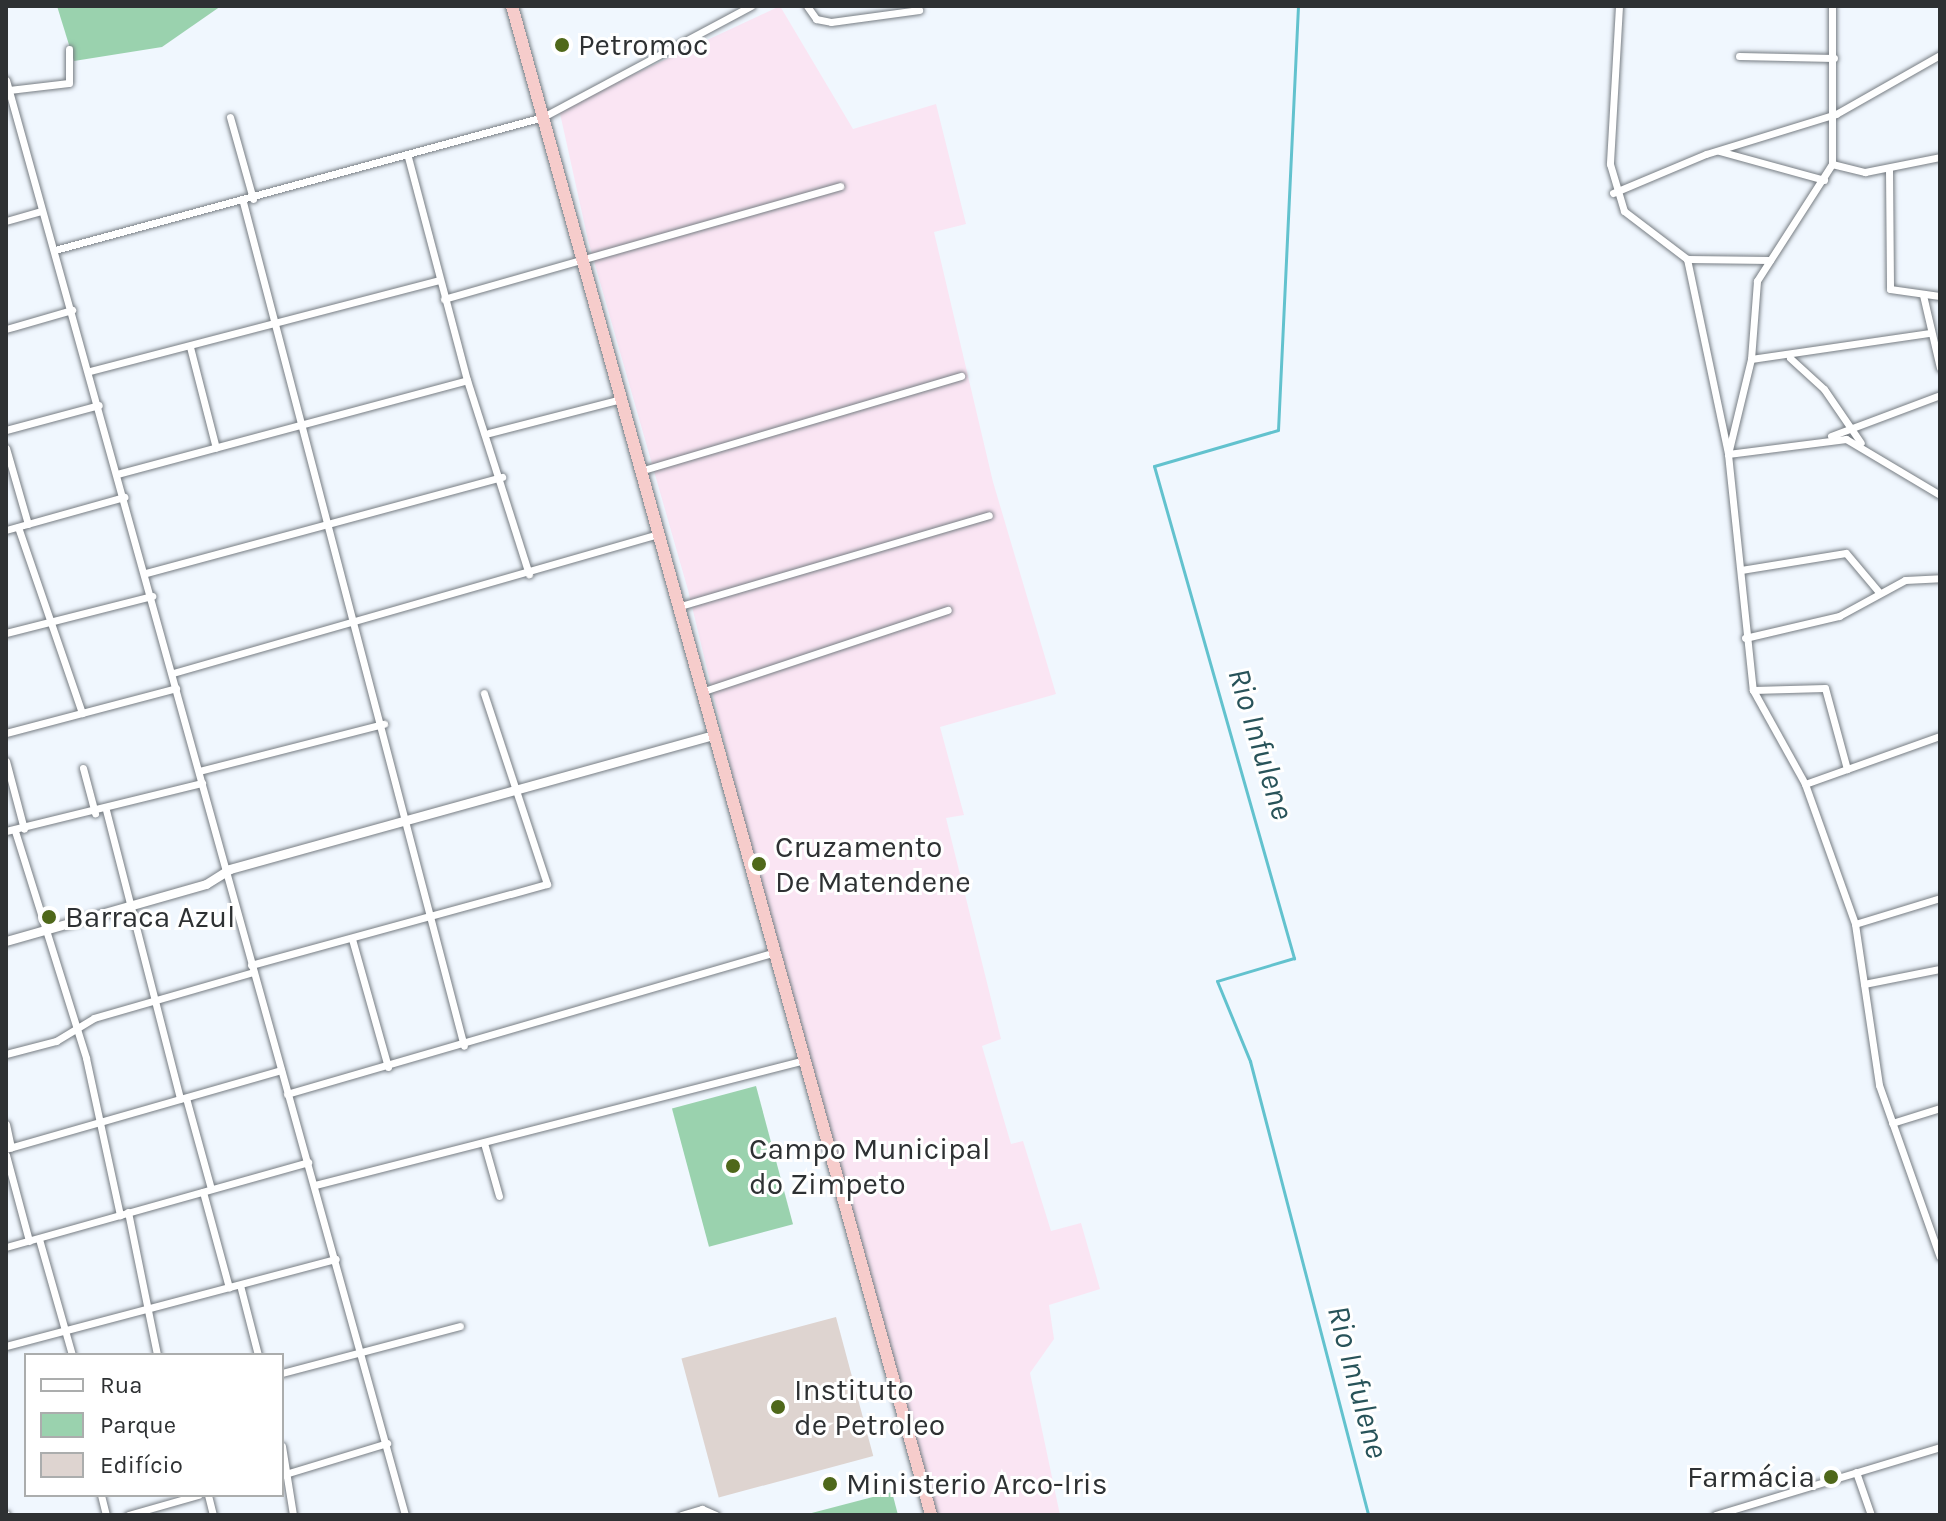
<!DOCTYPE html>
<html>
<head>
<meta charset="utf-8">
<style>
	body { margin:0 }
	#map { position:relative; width:1946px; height:1521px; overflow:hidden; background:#f0f7fe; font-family:Karla,sans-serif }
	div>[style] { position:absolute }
	.commercial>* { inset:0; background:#fae5f3 }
	.green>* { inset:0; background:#9ad2ae; transform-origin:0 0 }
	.stream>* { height:3px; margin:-1.5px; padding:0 1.5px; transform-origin:1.5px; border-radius:1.5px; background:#62c2ce }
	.building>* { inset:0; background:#ded4d0; transform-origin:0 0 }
	.roads { filter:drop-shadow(0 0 2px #777d83) drop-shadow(0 0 2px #777d83) }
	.minor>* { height:7px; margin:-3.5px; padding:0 3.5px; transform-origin:3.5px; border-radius:3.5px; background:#fff }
	.tertiary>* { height:9px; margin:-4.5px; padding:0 4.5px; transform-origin:4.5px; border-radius:4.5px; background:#fff }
	.trunk>* { height:12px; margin:-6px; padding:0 6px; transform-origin:6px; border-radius:6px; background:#f6cccb }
	.dots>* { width:22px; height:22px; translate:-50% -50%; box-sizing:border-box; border:4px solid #fff; border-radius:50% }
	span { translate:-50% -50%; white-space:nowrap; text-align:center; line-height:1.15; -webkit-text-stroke:6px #fff; paint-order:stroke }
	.poi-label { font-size:30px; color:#2e3133 }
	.left { translate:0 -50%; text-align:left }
	.right { translate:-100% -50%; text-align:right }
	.water-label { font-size:32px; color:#285359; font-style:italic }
	.frame { position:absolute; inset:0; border:8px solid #2e3133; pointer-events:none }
	.legend { position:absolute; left:24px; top:1353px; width:260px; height:144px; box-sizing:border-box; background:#fff; border:2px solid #abadad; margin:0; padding:10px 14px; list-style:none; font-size:24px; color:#2e3133 }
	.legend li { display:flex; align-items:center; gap:16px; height:40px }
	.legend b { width:40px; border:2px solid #abadad }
</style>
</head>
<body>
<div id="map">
	<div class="commercial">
		<i style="clip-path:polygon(780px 6px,853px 129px,936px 104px,966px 224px,934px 232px,993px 482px,1056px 694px,940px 727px,964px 815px,946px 818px,1001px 1039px,982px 1046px,1011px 1144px,1023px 1141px,1051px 1231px,1081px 1223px,1100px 1289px,1049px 1305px,1054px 1339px,1030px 1373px,1060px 1515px,936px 1515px,786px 997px,688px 590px,588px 240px,559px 109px)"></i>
	</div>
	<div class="green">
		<i style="clip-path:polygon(57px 6px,221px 6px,162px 47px,74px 61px)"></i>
		<i style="left:756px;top:1086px;width:143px;height:87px;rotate:75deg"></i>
		<i style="clip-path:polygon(892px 1492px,898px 1515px,804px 1515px)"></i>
	</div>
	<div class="stream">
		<i style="left:1298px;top:6px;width:424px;rotate:92.7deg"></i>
		<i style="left:1278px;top:430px;width:129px;rotate:163.8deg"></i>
		<i style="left:1154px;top:466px;width:512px;rotate:74.12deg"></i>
		<i style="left:1294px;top:958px;width:80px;rotate:163.4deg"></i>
		<i style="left:1217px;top:981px;width:87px;rotate:67.6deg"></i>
		<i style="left:1250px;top:1061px;width:469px;rotate:75.4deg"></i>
	</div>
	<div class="building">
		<i style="left:836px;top:1317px;width:144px;height:160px;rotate:75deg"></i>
	</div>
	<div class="roads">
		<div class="minor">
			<i style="left:807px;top:6px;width:16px;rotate:55deg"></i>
			<i style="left:816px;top:19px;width:15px;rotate:11deg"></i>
			<i style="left:831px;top:22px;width:89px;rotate:-7.8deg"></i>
			<i style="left:1619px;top:6px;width:158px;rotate:93.3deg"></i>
			<i style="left:1610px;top:164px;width:49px;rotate:73.4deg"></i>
			<i style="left:1624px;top:211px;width:79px;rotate:37.3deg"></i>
			<i style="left:1687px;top:259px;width:83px;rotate:0.7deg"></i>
			<i style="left:1832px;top:6px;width:158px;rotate:90deg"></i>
			<i style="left:1832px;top:164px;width:139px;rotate:122.7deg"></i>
			<i style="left:1757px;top:281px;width:78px;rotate:94.4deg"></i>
			<i style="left:1751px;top:359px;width:98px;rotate:103.6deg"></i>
			<i style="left:1728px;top:454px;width:237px;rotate:84deg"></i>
			<i style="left:1753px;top:690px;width:107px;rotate:61deg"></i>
			<i style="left:1805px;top:784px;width:149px;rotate:70.3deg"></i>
			<i style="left:1855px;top:924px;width:163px;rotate:81.5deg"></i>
			<i style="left:1879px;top:1085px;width:182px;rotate:70.5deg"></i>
			<i style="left:1739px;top:56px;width:95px;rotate:1.2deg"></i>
			<i style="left:6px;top:80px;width:1489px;rotate:74.46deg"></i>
			<i style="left:9px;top:90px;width:60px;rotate:-6.7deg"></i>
			<i style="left:69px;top:83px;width:34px;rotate:-90deg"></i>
			<i style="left:230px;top:117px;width:85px;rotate:74.3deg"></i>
			<i style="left:1719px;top:151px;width:109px;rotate:15.4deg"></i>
			<i style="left:408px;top:157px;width:231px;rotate:75.2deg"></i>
			<i style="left:467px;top:380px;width:204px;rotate:72.3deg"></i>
			<i style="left:1832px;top:164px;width:34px;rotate:14deg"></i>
			<i style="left:1865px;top:172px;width:76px;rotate:-11.3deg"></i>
			<i style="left:1889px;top:170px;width:119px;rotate:89.5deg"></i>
			<i style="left:1890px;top:289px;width:50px;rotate:8deg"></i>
			<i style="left:1613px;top:193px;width:101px;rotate:-22.8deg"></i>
			<i style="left:1706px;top:154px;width:136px;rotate:-17.1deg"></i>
			<i style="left:1836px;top:114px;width:120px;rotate:-29.6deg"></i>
			<i style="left:243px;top:202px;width:872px;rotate:75.33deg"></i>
			<i style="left:6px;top:221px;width:37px;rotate:-16deg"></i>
			<i style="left:55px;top:250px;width:506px;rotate:-15.25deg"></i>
			<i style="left:543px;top:117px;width:236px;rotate:-28.1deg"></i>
			<i style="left:1687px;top:259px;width:199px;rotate:78.1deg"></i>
			<i style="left:1728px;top:454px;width:119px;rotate:-7.2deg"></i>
			<i style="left:1846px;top:439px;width:109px;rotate:30.8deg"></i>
			<i style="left:1923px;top:295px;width:75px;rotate:76.9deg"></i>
			<i style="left:444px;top:299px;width:412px;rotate:-15.9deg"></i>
			<i style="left:6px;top:329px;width:69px;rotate:-16.1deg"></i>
			<i style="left:190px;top:347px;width:104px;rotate:75.6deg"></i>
			<i style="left:1790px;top:358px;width:46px;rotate:42.4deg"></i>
			<i style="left:1824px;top:389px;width:65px;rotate:55.6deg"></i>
			<i style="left:1751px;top:359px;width:181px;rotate:-8.3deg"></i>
			<i style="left:90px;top:371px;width:361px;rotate:-14.6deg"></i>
			<i style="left:6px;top:430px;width:96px;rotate:-15deg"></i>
			<i style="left:489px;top:433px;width:136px;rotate:-14.4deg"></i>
			<i style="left:1831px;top:436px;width:116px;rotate:-20.6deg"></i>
			<i style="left:6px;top:448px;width:79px;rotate:73.9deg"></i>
			<i style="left:640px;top:471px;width:335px;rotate:-16.5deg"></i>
			<i style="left:117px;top:474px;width:362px;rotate:-15deg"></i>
			<i style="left:18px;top:527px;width:197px;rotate:71deg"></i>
			<i style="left:6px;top:530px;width:123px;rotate:-15.6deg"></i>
			<i style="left:1741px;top:570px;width:106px;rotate:-9.2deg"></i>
			<i style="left:1846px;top:553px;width:50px;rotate:49.9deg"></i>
			<i style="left:146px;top:573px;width:369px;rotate:-15.1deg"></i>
			<i style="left:677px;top:607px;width:325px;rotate:-16.4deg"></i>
			<i style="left:6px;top:633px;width:151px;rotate:-14.2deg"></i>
			<i style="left:1745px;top:638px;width:97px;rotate:-13.2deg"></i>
			<i style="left:1839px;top:616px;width:75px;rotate:-28.6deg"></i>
			<i style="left:1905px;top:580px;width:35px;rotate:-3deg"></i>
			<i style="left:173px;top:673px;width:501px;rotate:-15.98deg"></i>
			<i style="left:1753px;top:690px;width:72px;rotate:-1.6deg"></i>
			<i style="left:1825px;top:688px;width:84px;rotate:74.8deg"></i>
			<i style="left:701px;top:692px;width:260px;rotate:-18.4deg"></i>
			<i style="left:6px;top:733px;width:176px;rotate:-14.8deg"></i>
			<i style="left:6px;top:761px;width:70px;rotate:75.2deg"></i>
			<i style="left:83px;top:768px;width:47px;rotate:75.1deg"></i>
			<i style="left:199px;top:771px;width:191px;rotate:-14.3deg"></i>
			<i style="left:1805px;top:784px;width:143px;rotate:-19.6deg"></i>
			<i style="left:106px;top:810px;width:298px;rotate:75.6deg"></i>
			<i style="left:6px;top:831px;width:202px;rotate:-13.8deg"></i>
			<i style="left:15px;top:831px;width:238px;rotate:72.6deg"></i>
			<i style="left:86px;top:1058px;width:161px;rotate:77.8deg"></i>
			<i style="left:1855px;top:924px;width:89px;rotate:-17deg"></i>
			<i style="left:352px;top:939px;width:133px;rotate:74.3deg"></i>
			<i style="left:251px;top:965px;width:307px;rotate:-15.3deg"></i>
			<i style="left:547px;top:884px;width:201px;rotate:-108.3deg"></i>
			<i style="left:1864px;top:984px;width:77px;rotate:-11.2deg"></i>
			<i style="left:6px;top:1054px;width:52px;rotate:-14.6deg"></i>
			<i style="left:56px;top:1041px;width:44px;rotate:-31.2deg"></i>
			<i style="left:94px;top:1018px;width:166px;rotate:-16.1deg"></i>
			<i style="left:287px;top:1094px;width:502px;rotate:-16.2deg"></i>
			<i style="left:186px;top:1098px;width:94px;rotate:74.6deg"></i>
			<i style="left:1892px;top:1123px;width:50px;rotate:-17.4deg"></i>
			<i style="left:6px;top:1124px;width:24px;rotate:78deg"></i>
			<i style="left:484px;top:1143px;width:55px;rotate:74.2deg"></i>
			<i style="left:6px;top:1149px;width:286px;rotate:-16deg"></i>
			<i style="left:6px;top:1155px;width:89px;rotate:75deg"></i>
			<i style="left:315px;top:1185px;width:502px;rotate:-14.31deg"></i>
			<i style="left:203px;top:1192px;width:99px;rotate:74.8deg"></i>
			<i style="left:128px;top:1212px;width:146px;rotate:78.5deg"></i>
			<i style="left:39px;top:1239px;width:121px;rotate:74.1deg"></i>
			<i style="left:6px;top:1247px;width:314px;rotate:-15.7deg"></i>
			<i style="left:240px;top:1285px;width:72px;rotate:75.6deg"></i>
			<i style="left:6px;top:1346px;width:341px;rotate:-14.8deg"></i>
			<i style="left:282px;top:1373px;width:184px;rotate:-14.8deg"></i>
			<i style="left:282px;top:1446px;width:70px;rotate:80.9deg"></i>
			<i style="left:1856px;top:1472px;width:46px;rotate:70.8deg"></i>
			<i style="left:282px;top:1475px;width:110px;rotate:-16.9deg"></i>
			<i style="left:101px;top:1495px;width:21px;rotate:76deg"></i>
			<i style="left:208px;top:1495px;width:21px;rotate:76deg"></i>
			<i style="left:6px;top:1514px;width:1px;rotate:90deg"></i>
			<i style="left:128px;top:1515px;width:73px;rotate:-15.9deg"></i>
			<i style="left:681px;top:1515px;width:22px;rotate:-16deg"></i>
			<i style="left:702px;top:1509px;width:15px;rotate:23deg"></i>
			<i style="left:1715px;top:1515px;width:235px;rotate:-16.8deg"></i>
		</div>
		<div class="tertiary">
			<i style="left:6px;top:941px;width:208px;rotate:-15.9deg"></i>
			<i style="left:206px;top:884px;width:28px;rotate:-32deg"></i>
			<i style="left:230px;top:869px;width:498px;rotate:-15.5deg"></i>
		</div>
		<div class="trunk">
			<i style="left:512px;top:6px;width:1566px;rotate:74.48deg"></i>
		</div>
	</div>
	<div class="dots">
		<i style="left:562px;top:45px;background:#4f681a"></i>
		<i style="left:759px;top:864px;background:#4f681a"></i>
		<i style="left:49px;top:917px;background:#4f681a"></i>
		<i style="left:733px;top:1166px;background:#4f681a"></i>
		<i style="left:778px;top:1407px;background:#4f681a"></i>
		<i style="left:1831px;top:1477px;background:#4f681a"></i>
		<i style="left:830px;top:1484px;background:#4f681a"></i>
	</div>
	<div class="poi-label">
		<span class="left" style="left:578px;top:45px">Petromoc</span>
		<span class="left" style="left:775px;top:864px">Cruzamento<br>De Matendene</span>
		<span class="left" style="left:65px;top:917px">Barraca Azul</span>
		<span class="left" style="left:749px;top:1166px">Campo Municipal<br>do Zimpeto</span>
		<span class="left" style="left:794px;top:1407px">Instituto<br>de Petroleo</span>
		<span class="right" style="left:1815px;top:1477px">Farmácia</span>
		<span class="left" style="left:846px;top:1484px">Ministerio Arco-Iris</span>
	</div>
	<div class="water-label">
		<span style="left:1260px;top:744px;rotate:73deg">Rio Infulene</span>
		<span style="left:1357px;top:1382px;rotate:75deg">Rio Infulene</span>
	</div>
	<div class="frame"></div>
	<ul class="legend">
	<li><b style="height:10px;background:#fff"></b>Rua</li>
	<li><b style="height:22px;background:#9ad2ae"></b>Parque</li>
	<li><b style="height:22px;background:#ded4d0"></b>Edifício</li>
	</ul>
</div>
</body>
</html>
